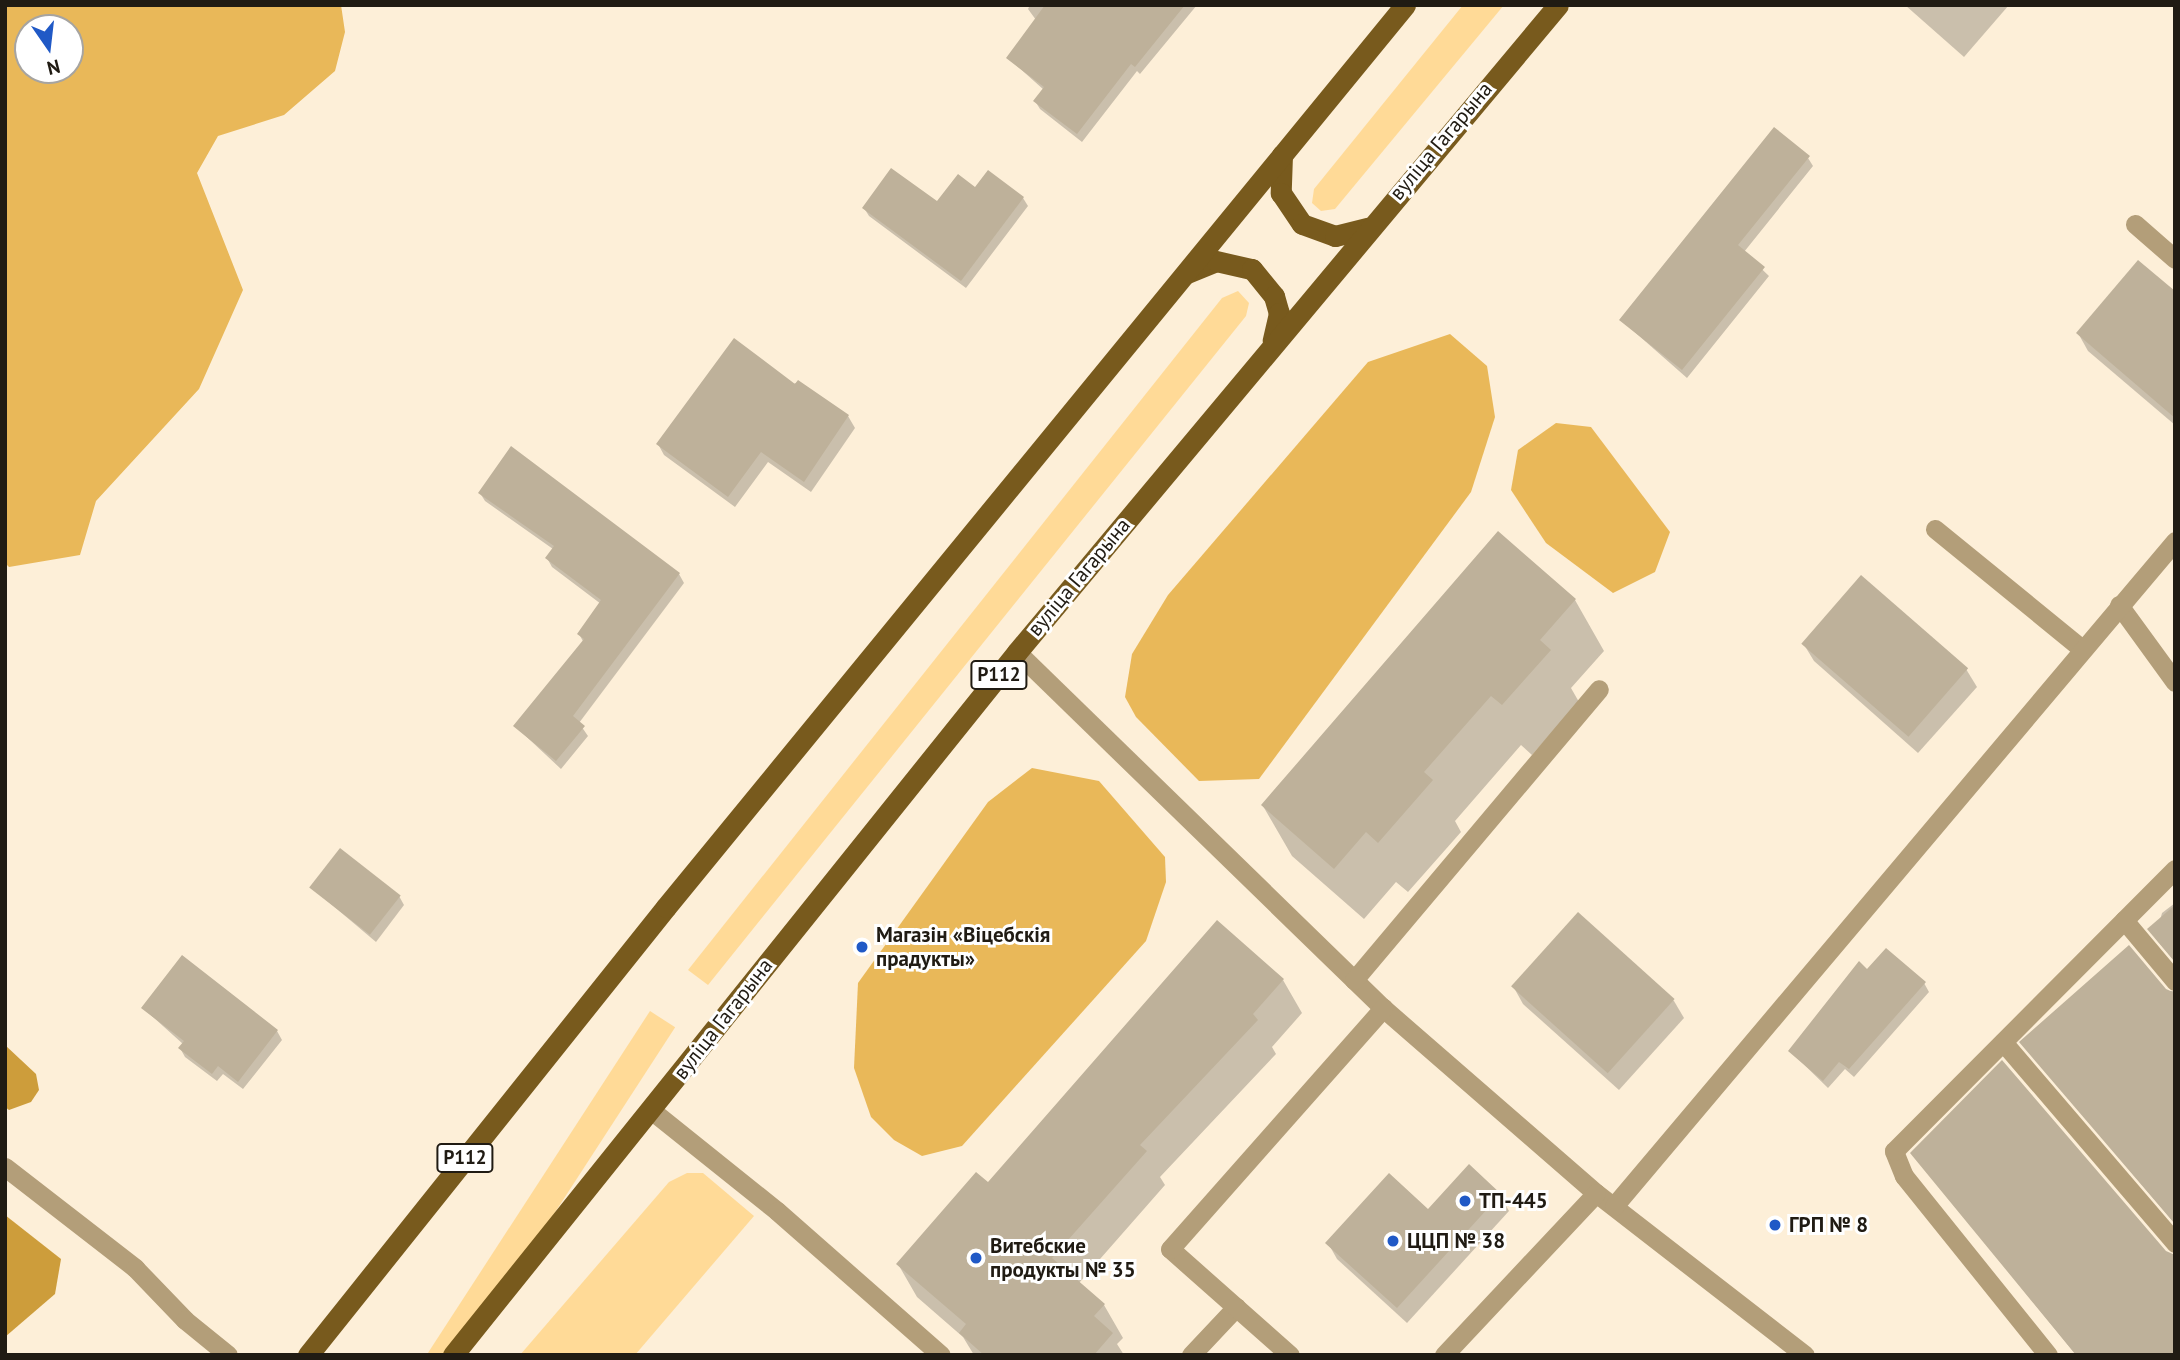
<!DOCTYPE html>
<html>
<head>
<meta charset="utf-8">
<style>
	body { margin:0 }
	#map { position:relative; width:2180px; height:1360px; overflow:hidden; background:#fdefd8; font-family:"PT Sans",sans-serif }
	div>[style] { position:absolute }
	.green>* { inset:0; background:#ffda97; transform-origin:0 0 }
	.forest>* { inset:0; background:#e9b859 }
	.water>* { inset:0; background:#cd9d3b }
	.shadow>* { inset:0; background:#0003 }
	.building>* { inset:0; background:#beb19a; transform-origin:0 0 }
	.lane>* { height:19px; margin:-9.5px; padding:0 9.5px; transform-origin:9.5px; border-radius:9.5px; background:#b39e79 }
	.primary>* { height:21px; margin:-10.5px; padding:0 10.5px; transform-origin:10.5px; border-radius:10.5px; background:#785a1d }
	.dots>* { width:19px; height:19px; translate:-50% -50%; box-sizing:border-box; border:4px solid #fff; border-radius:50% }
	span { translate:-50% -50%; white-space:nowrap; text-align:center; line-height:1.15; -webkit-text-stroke:6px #fff; paint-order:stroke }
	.shield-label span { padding:2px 5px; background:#fff; border:2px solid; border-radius:5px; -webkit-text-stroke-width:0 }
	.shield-label { font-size:19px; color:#201b13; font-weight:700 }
	.street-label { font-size:21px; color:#201b13 }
	.poi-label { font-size:21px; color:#201b13; font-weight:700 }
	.left { translate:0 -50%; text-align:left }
	.frame { position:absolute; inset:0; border:7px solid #201b13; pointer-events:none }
	.north { position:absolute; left:14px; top:14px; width:70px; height:70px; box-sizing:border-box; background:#fff; border:2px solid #a6a4a1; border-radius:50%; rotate:166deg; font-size:19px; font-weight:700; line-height:28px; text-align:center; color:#201b13 }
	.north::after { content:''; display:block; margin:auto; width:24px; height:32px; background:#2059c6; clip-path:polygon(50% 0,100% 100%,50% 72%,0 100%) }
</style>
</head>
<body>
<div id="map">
	<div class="green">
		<i style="clip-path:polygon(1463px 5px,1504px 5px,1335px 209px,1321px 211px,1312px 203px,1314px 189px)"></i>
		<i style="clip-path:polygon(1238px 291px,1249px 303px,1246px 316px,708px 985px,688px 970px,1222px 298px)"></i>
		<i style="left:650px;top:1011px;width:30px;height:446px;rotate:33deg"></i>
		<i style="clip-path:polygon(687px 1173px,703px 1173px,754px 1216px,635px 1355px,520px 1355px,669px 1182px)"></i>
	</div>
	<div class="forest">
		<i style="clip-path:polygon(evenodd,5px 5px,341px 5px,345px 32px,335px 71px,284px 115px,218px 136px,197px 173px,243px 290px,199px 389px,96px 501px,80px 555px,9px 567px,5px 563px,5px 5px,28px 28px,70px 28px,70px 70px,28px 70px,28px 28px)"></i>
		<i style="clip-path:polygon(1450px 334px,1487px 366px,1495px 417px,1471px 492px,1259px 779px,1199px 781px,1136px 717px,1125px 697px,1132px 654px,1168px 595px,1368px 362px)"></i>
		<i style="clip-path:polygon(1556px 423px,1591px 427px,1670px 532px,1655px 572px,1613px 593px,1546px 543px,1511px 490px,1518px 450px)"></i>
		<i style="clip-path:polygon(1032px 768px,1099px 781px,1165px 857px,1166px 882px,1146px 941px,962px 1146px,922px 1156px,894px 1140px,871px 1117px,854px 1068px,858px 983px,988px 802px)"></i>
	</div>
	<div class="water">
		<i style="clip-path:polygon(5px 1045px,36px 1074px,39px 1090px,31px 1102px,9px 1110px,5px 1107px)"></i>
		<i style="clip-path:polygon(5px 1215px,61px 1259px,55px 1294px,5px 1337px)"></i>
	</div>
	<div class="shadow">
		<i style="clip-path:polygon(1030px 5px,1197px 5px,1140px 74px,1137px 71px,1082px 142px,1040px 109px,1035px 101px,1044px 90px,1008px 58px,1036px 20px,1028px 9px)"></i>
		<i style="clip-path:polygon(1905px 5px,2009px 5px,1964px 57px)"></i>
		<i style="clip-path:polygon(1808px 158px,1813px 166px,1744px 252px,1769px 276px,1687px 378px,1621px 320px)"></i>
		<i style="clip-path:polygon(975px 189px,1023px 198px,1028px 206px,966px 288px,869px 216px,864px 208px,938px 204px)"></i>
		<i style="clip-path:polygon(2175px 294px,2175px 425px,2088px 351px,2078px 333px)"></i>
		<i style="clip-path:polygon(798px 382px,848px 416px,855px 428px,811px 492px,768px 462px,735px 507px,664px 455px,658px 444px)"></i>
		<i style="clip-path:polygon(480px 493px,679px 574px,684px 583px,579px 723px,588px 736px,561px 769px,515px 726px,584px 643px,579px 634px,601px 604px,552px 567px,547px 558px,553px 549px,485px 501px)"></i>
		<i style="clip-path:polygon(1498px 533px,1575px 600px,1604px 651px,1571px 688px,1579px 702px,1532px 755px,1521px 745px,1455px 821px,1461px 832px,1408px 892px,1396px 882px,1364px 919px,1292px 856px,1263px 806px)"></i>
		<i style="clip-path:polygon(1803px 643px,1966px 669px,1977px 687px,1918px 753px,1814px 661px)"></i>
		<i style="clip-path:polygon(312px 888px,399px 896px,404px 905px,376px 942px)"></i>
		<i style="clip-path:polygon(2175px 903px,2175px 962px,2155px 938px,2162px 913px)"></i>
		<i style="clip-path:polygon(1578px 914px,1674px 1001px,1684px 1018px,1619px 1090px,1523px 1004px,1513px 986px)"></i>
		<i style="clip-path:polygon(1868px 972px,1924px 983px,1929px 992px,1854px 1077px,1845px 1069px,1828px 1088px,1790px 1051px)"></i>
		<i style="clip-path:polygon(1283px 980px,1302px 1013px,1272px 1047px,1276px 1054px,1160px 1177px,1165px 1185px,1079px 1283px,1104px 1305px,1123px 1338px,1117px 1344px,1124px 1355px,974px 1355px,963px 1337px,917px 1297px,898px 1264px,988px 1184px)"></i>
		<i style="clip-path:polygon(2165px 991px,2175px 991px,2175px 1224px,2022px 1043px)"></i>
		<i style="clip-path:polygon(143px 1008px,277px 1031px,282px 1040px,243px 1089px,223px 1074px,217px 1081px,185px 1057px,180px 1048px,183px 1044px)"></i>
		<i style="clip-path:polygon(1912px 1153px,2175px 1355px,2076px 1355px)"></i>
		<i style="clip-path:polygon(1500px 1195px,1509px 1211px,1407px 1323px,1337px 1259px,1328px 1243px,1428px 1211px)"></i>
	</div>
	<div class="building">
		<i style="clip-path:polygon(1045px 5px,1185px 5px,1135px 67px,1131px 64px,1077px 134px,1033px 101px,1044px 87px,1006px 58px)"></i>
		<i style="clip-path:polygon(1774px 127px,1810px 156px,1738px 245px,1765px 267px,1682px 370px,1619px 320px)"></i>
		<i style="clip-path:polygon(891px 168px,937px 201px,958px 174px,975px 187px,988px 170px,1024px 197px,961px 281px,862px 208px)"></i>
		<i style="clip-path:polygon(2138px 260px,2175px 291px,2175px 418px,2076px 333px)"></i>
		<i style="clip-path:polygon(734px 338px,795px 384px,798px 380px,849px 415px,804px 482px,761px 452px,728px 497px,656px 444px)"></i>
		<i style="clip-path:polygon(511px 446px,680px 573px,573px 716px,585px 726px,556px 761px,513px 726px,584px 639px,577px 634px,601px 600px,545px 558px,554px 546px,478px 493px)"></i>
		<i style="clip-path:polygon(1498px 531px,1576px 599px,1540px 640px,1551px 650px,1502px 705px,1491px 696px,1424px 772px,1433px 780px,1378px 843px,1366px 832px,1334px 869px,1261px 805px)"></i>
		<i style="left:1861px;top:575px;width:142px;height:91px;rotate:41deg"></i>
		<i style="left:340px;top:848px;width:77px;height:50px;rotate:38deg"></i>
		<i style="clip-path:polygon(2175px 905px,2175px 962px,2147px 929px)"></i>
		<i style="left:1578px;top:912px;width:130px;height:100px;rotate:42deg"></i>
		<i style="clip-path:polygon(1217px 920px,1284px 979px,1253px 1014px,1258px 1020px,1140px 1145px,1147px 1151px,1052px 1258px,1105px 1304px,1094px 1316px,1113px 1333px,1094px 1355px,984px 1355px,959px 1333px,966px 1324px,896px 1264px,976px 1172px,988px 1182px)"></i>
		<i style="clip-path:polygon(2129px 945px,2166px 989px,2175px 993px,2175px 1224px,2019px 1042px)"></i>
		<i style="clip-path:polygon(1886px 948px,1926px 982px,1849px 1069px,1839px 1062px,1823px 1081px,1788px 1051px,1859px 961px,1867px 969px)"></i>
		<i style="clip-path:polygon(182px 955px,278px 1030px,238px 1082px,218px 1066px,212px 1074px,178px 1048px,184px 1041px,141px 1008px)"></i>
		<i style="clip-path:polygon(2002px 1060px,2166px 1251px,2175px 1255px,2175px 1355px,2076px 1355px,1910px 1153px)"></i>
		<i style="clip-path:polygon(1469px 1164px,1501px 1194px,1397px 1308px,1325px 1243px,1389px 1173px,1428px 1209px)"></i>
	</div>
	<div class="lane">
		<i style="left:2135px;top:224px;width:53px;rotate:41.2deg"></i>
		<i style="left:1935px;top:529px;width:188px;rotate:39.2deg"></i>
		<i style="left:2119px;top:605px;width:95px;rotate:54deg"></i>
		<i style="left:1017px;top:652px;width:511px;rotate:44.21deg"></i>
		<i style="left:1383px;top:1008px;width:282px;rotate:41deg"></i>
		<i style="left:1596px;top:1193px;width:264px;rotate:37.8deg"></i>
		<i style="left:2124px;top:920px;width:80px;rotate:50.1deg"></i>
		<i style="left:1354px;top:980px;width:380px;rotate:-49.9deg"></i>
		<i style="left:2003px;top:1042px;width:265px;rotate:49.4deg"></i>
		<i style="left:651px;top:1110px;width:161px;rotate:38.7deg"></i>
		<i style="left:777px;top:1211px;width:218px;rotate:41.3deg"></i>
		<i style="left:5px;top:1167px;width:165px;rotate:37.8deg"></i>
		<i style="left:135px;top:1268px;width:72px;rotate:46.1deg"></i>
		<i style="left:185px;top:1320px;width:55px;rotate:39.1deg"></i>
		<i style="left:1614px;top:1206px;width:870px;rotate:-49.85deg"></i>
		<i style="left:1191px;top:1355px;width:66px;rotate:-46.8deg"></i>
		<i style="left:1290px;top:1355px;width:160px;rotate:-138.5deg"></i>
		<i style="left:1170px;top:1249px;width:322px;rotate:-48.5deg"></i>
		<i style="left:1444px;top:1355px;width:222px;rotate:-46.8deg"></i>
		<i style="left:2048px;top:1355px;width:230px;rotate:-128.8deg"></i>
		<i style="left:1904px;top:1176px;width:27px;rotate:-112deg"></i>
		<i style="left:1894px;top:1151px;width:398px;rotate:-45.1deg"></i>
	</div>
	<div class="primary">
		<i style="left:1282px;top:155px;width:38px;rotate:92deg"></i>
		<i style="left:1281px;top:193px;width:37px;rotate:56deg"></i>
		<i style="left:1302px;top:224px;width:35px;rotate:20deg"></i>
		<i style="left:1335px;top:236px;width:34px;rotate:-14deg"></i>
		<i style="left:1187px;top:273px;width:31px;rotate:-22deg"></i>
		<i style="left:1216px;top:261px;width:37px;rotate:13deg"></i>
		<i style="left:1252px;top:269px;width:35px;rotate:51deg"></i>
		<i style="left:1274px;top:296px;width:18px;rotate:74deg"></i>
		<i style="left:1279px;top:313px;width:28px;rotate:103deg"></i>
		<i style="left:308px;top:1355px;width:573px;rotate:-51.37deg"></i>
		<i style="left:666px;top:907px;width:1166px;rotate:-50.67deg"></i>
		<i style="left:453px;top:1355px;width:901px;rotate:-51.26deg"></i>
		<i style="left:1017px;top:652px;width:843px;rotate:-50.1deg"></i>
	</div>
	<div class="dots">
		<i style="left:862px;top:947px;background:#2059c6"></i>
		<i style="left:1465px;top:1201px;background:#2059c6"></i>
		<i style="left:1775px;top:1225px;background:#2059c6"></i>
		<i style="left:1393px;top:1241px;background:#2059c6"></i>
		<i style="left:976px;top:1258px;background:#2059c6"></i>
	</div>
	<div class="shield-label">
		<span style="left:999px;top:675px">Р112</span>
		<span style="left:465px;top:1158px">Р112</span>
	</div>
	<div class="street-label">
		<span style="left:1441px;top:141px;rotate:-50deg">вуліца Гагарына</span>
		<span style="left:1079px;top:577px;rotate:-50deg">вуліца Гагарына</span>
		<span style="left:723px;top:1019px;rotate:-52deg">вуліца Гагарына</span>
	</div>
	<div class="poi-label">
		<span class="left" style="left:876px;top:947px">Магазін «Віцебскія<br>прадукты»</span>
		<span class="left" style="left:1479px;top:1201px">ТП-445</span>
		<span class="left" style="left:1789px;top:1225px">ГРП № 8</span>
		<span class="left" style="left:1407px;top:1241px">ЦЦП № 38</span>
		<span class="left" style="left:990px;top:1258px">Витебские<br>продукты № 35</span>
	</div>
	<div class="frame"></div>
	<div class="north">N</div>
</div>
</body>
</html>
